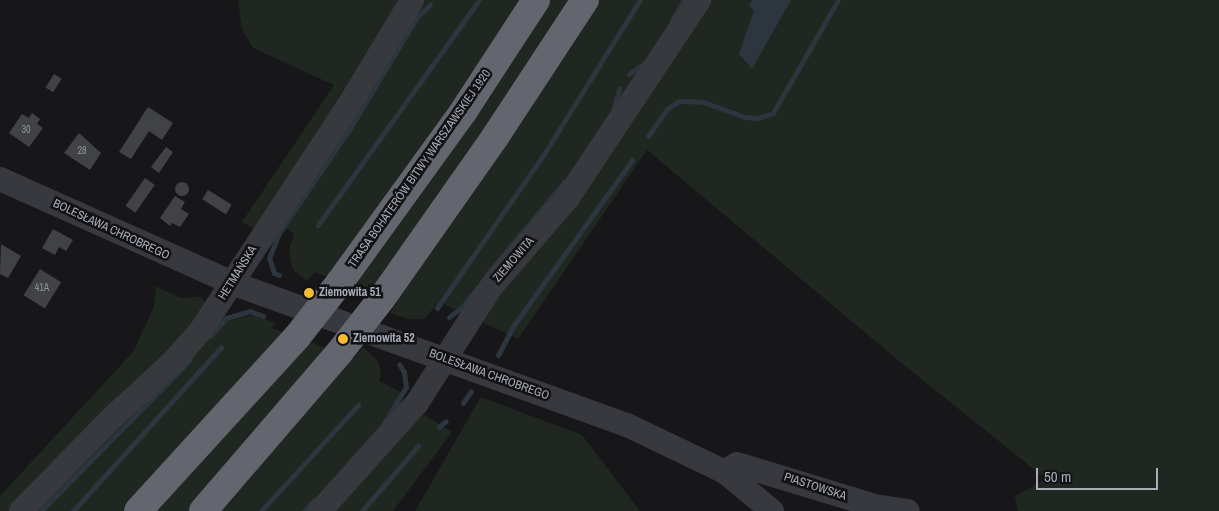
<!DOCTYPE html>
<html>
<head>
<meta charset="utf-8">
<style>
	body { margin:0 }
	#map { position:relative; width:1219px; height:511px; overflow:hidden; background:#171719; font-family:"Archivo Narrow",sans-serif }
	div>[style] { position:absolute }
	.green>* { inset:0; background:#1f2720 }
	.water>* { inset:0; background:#2d353e }
	.stream>* { height:5px; margin:-2.5px; padding:0 2.5px; transform-origin:2.5px; border-radius:2.5px; background:#2d353e }
	.building>* { inset:0; background:#414246; transform-origin:0 0 }
	.round { border-radius:50% }
	.minor>* { height:24px; margin:-12px; padding:0 12px; transform-origin:12px; border-radius:12px; background:#38393e }
	.highway>* { height:28px; margin:-14px; padding:0 14px; transform-origin:14px; border-radius:14px; background:#64666f }
	.highway-bridge>* { height:28px; margin:-14px; padding:0 14px; transform-origin:14px; border-radius:14px; background:#64666f }
	.dots>* { width:14px; height:14px; translate:-50% -50%; box-sizing:border-box; border:2px solid #121214; border-radius:50% }
	span { translate:-50% -50%; white-space:nowrap; text-align:center; line-height:1.15; -webkit-text-stroke:5px #121214; paint-order:stroke }
	.number-label { font-size:10px; color:#8f929c }
	.number-label span { -webkit-text-stroke-width:0 }
	.street-label { font-size:12px; color:#a9adb9 }
	.poi-label { font-size:12px; color:#a9adb9; font-weight:700 }
	.left { translate:0 -50%; text-align:left }
	.scale { position:absolute; left:1036px; top:468px; width:122px; height:22px; box-sizing:border-box; border:2px solid #a9adb9; border-top:0; padding-left:6px; font-size:15px; line-height:18px; white-space:nowrap; color:#a9adb9; -webkit-text-stroke:4px #121214; paint-order:stroke }
</style>
</head>
<body>
<div id="map">
	<div class="green">
		<i style="clip-path:polygon(238px 0,1219px 0,1219px 511px,1018px 511px,1015px 496px,1046px 479px,905px 366px,647px 150px,518px 339px,439px 302px,424px 319px,409px 319px,390px 313px,397px 303px,314px 272px,307px 281px,293px 270px,289px 250px,294px 234px,287px 229px,277px 242px,242px 222px,334px 85px,253px 48px,242px 29px)"></i>
		<i style="clip-path:polygon(156px 286px,180px 298px,200px 297px,227px 321px,254px 315px,276px 323px,272px 328px,354px 358px,363px 347px,378px 361px,381px 372px,379px 381px,400px 392px,401px 401px,452px 432px,393px 511px,0 511px,0 496px,133px 352px,153px 309px)"></i>
		<i style="clip-path:polygon(481px 397px,582px 435px,640px 511px,415px 511px)"></i>
	</div>
	<div class="water">
		<i style="clip-path:polygon(752px 0,791px 0,752px 69px,739px 54px,754px 10px,749px 6px)"></i>
	</div>
	<div class="stream">
		<i style="left:672px;top:20px;width:23px;rotate:-59deg"></i>
		<i style="left:629px;top:74px;width:19px;rotate:-35deg"></i>
		<i style="left:614px;top:107px;width:19px;rotate:-74deg"></i>
		<i style="left:648px;top:136px;width:33px;rotate:-55deg"></i>
		<i style="left:667px;top:109px;width:14px;rotate:-34deg"></i>
		<i style="left:679px;top:101px;width:24px;rotate:2deg"></i>
		<i style="left:703px;top:102px;width:45px;rotate:19.7deg"></i>
		<i style="left:745px;top:117px;width:12px;rotate:5deg"></i>
		<i style="left:757px;top:118px;width:17px;rotate:-17deg"></i>
		<i style="left:773px;top:113px;width:130px;rotate:-60.1deg"></i>
		<i style="left:318px;top:225px;width:277px;rotate:-54.4deg"></i>
		<i style="left:487px;top:274px;width:121px;rotate:-50deg"></i>
		<i style="left:279px;top:275px;width:5px;rotate:-158deg"></i>
		<i style="left:274px;top:273px;width:16px;rotate:-108deg"></i>
		<i style="left:269px;top:258px;width:29px;rotate:-68deg"></i>
		<i style="left:280px;top:231px;width:122px;rotate:-55.7deg"></i>
		<i style="left:349px;top:130px;width:132px;rotate:-59deg"></i>
		<i style="left:417px;top:17px;width:18px;rotate:-43deg"></i>
		<i style="left:437px;top:308px;width:188px;rotate:-55.2deg"></i>
		<i style="left:544px;top:154px;width:181px;rotate:-58.1deg"></i>
		<i style="left:449px;top:317px;width:18px;rotate:-38deg"></i>
		<i style="left:463px;top:306px;width:24px;rotate:-52deg"></i>
		<i style="left:210px;top:336px;width:24px;rotate:-48deg"></i>
		<i style="left:226px;top:318px;width:25px;rotate:-16deg"></i>
		<i style="left:250px;top:311px;width:14px;rotate:21deg"></i>
		<i style="left:498px;top:355px;width:34px;rotate:-62deg"></i>
		<i style="left:514px;top:325px;width:203px;rotate:-54.4deg"></i>
		<i style="left:463px;top:403px;width:14px;rotate:-56deg"></i>
		<i style="left:384px;top:423px;width:42px;rotate:-58.6deg"></i>
		<i style="left:406px;top:387px;width:15px;rotate:-98deg"></i>
		<i style="left:404px;top:372px;width:9px;rotate:-122deg"></i>
		<i style="left:439px;top:427px;width:9px;rotate:-41deg"></i>
		<i style="left:41px;top:511px;width:212px;rotate:-45.4deg"></i>
		<i style="left:73px;top:511px;width:221px;rotate:-47.9deg"></i>
		<i style="left:261px;top:511px;width:144px;rotate:-47.5deg"></i>
		<i style="left:304px;top:511px;width:15px;rotate:-48deg"></i>
		<i style="left:362px;top:511px;width:86px;rotate:-49.3deg"></i>
	</div>
	<div class="building">
		<i style="left:54px;top:74px;width:9px;height:16px;rotate:32deg"></i>
		<i style="clip-path:polygon(148px 107px,173px 123px,162px 140px,149px 131px,131px 159px,119px 152px)"></i>
		<i style="clip-path:polygon(32px 113px,40px 119px,37px 124px,43px 128px,29px 147px,9px 133px,22px 114px,29px 118px)"></i>
		<i style="clip-path:polygon(79px 133px,101px 153px,90px 170px,64px 153px)"></i>
		<i style="clip-path:polygon(166px 147px,173px 152px,159px 173px,151px 167px)"></i>
		<i style="left:145px;top:178px;width:12px;height:34px;rotate:35deg"></i>
		<i class="round" style="left:175px;top:182px;width:14px;height:14px"></i>
		<i style="left:208px;top:190px;width:28px;height:11px;rotate:32deg"></i>
		<i style="clip-path:polygon(175px 196px,185px 202px,181px 209px,189px 214px,180px 227px,172px 223px,170px 226px,160px 218px)"></i>
		<i style="clip-path:polygon(53px 229px,73px 240px,66px 251px,59px 247px,55px 255px,42px 248px)"></i>
		<i style="clip-path:polygon(1px 244px,21px 256px,8px 278px,0 274px)"></i>
		<i style="left:40px;top:269px;width:25px;height:31px;rotate:32deg"></i>
	</div>
	<div class="minor">
		<i style="left:0;top:179px;width:254px;rotate:24.1deg"></i>
		<i style="left:232px;top:283px;width:420px;rotate:19.8deg"></i>
		<i style="left:627px;top:425px;width:109px;rotate:25.6deg"></i>
		<i style="left:725px;top:472px;width:61px;rotate:39.7deg"></i>
		<i style="left:725px;top:472px;width:14px;rotate:-34deg"></i>
		<i style="left:737px;top:464px;width:144px;rotate:16.9deg"></i>
		<i style="left:875px;top:506px;width:33px;rotate:9deg"></i>
		<i style="left:21px;top:511px;width:133px;rotate:-45.6deg"></i>
		<i style="left:114px;top:416px;width:81px;rotate:-42.5deg"></i>
		<i style="left:174px;top:361px;width:41px;rotate:-48.9deg"></i>
		<i style="left:201px;top:330px;width:275px;rotate:-56.7deg"></i>
		<i style="left:352px;top:100px;width:117px;rotate:-59deg"></i>
		<i style="left:320px;top:511px;width:145px;rotate:-48.1deg"></i>
		<i style="left:417px;top:403px;width:138px;rotate:-57.5deg"></i>
		<i style="left:491px;top:287px;width:116px;rotate:-49.2deg"></i>
		<i style="left:567px;top:199px;width:239px;rotate:-56.4deg"></i>
	</div>
	<div class="highway">
		<i style="left:340px;top:282px;width:210px;rotate:-54.1deg"></i>
		<i style="left:463px;top:112px;width:134px;rotate:-56.9deg"></i>
		<i style="left:382px;top:298px;width:197px;rotate:-54.9deg"></i>
		<i style="left:495px;top:137px;width:164px;rotate:-56.7deg"></i>
		<i style="left:138px;top:511px;width:236px;rotate:-47.6deg"></i>
		<i style="left:203px;top:511px;width:208px;rotate:-49.3deg"></i>
	</div>
	<div class="highway-bridge">
		<i style="left:297px;top:337px;width:70px;rotate:-52deg"></i>
		<i style="left:339px;top:353px;width:70px;rotate:-52deg"></i>
	</div>
	<div class="dots">
		<i style="left:309px;top:293px;background:#f6bb33"></i>
		<i style="left:343px;top:339px;background:#f6bb33"></i>
	</div>
	<div class="number-label">
		<span style="left:26px;top:130px">30</span>
		<span style="left:82px;top:151px">28</span>
		<span style="left:42px;top:288px">41A</span>
	</div>
	<div class="street-label">
		<span style="left:420px;top:169px;rotate:-55deg">TRASA BOHATERÓW BITWY WARSZAWSKIEJ 1920</span>
		<span style="left:111px;top:230px;rotate:25deg">BOLESŁAWA CHROBREGO</span>
		<span style="left:514px;top:260px;rotate:-49deg">ZIEMOWITA</span>
		<span style="left:238px;top:273px;rotate:-58deg">HETMAŃSKA</span>
		<span style="left:489px;top:375px;rotate:20deg">BOLESŁAWA CHROBREGO</span>
		<span style="left:815px;top:487px;rotate:18deg">PIASTOWSKA</span>
	</div>
	<div class="poi-label">
		<span class="left" style="left:319px;top:293px">Ziemowita 51</span>
		<span class="left" style="left:353px;top:339px">Ziemowita 52</span>
	</div>
	<div class="scale">50 m</div>
</div>
</body>
</html>
